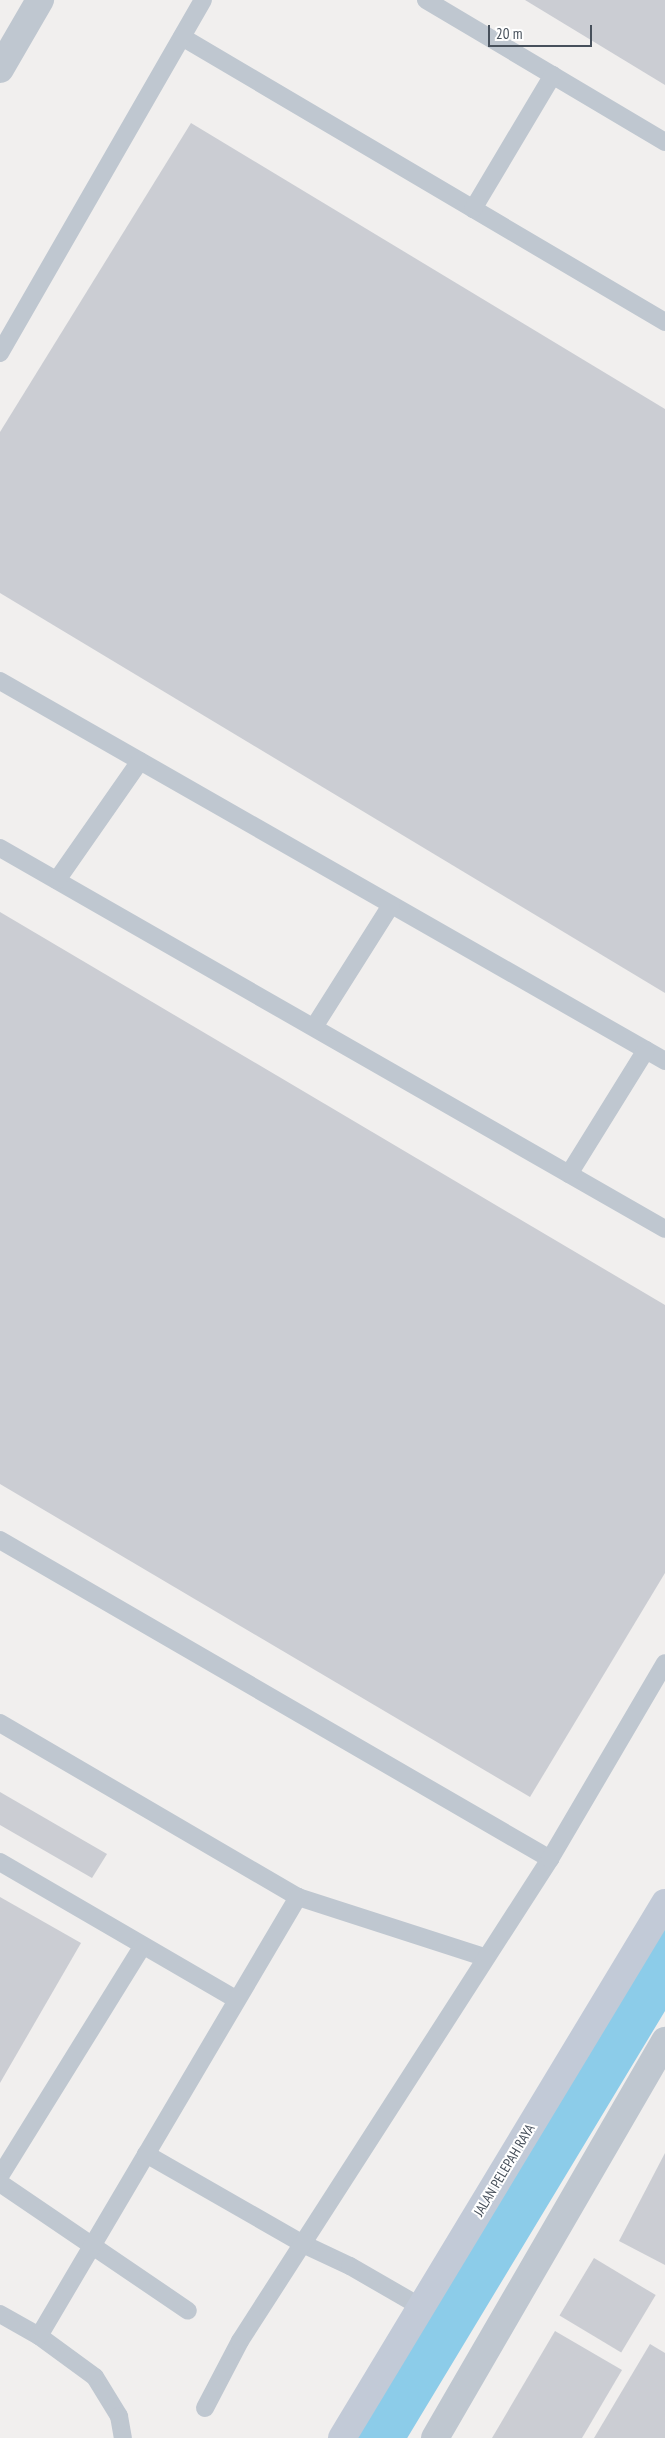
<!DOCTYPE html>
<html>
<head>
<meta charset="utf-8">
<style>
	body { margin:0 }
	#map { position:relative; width:665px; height:2438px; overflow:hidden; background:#f1efee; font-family:"PT Sans Narrow",sans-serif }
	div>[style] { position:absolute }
	.river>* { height:62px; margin:-31px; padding:0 31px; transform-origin:31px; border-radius:31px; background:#8ccce9 }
	.building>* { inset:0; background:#cbcdd3; transform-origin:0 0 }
	.lane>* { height:18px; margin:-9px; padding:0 9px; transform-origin:9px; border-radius:9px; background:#bfc7d0 }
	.street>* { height:28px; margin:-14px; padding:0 14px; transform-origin:14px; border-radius:14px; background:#bfc7d0 }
	.secondary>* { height:28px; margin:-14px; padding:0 14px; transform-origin:14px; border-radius:14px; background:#c2cad7 }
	span { translate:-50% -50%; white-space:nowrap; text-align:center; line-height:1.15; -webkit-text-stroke:4px #fff; paint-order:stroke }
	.street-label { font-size:14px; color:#47505b }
	.scale { position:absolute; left:488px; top:25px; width:104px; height:22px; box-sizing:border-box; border:2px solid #47505b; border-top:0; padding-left:6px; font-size:15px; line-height:18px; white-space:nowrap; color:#47505b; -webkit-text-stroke:4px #fff; paint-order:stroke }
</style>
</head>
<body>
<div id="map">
	<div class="river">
		<i style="left:371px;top:2438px;width:569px;rotate:-58.88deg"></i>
	</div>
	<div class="building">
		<i style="clip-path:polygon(525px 0,665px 0,665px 85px)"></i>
		<i style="clip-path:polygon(191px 123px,665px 409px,665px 993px,0 593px,0 432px)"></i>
		<i style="clip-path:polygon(0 912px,665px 1305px,665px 1573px,530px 1797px,0 1484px)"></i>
		<i style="clip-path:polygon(0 1792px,107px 1854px,92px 1878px,0 1825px)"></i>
		<i style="clip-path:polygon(0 1897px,81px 1943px,0 2083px)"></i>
		<i style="clip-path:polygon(665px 2153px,665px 2265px,619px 2241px)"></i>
		<i style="left:594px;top:2258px;width:72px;height:67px;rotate:31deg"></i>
		<i style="clip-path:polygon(555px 2331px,622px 2370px,582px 2438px,492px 2438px)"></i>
		<i style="clip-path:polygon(650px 2344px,665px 2353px,665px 2438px,594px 2438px)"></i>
	</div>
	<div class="lane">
		<i style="left:426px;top:0;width:278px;rotate:30.7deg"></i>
		<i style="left:182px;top:37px;width:561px;rotate:30.54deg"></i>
		<i style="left:473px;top:209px;width:156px;rotate:-59.2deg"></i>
		<i style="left:0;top:353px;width:407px;rotate:-60.1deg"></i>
		<i style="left:0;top:681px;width:766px;rotate:29.74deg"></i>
		<i style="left:0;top:848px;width:766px;rotate:29.81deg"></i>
		<i style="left:57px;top:880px;width:145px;rotate:-55.1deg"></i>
		<i style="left:314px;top:1027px;width:144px;rotate:-57.7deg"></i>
		<i style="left:569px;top:1174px;width:146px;rotate:-58.2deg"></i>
		<i style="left:0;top:1540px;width:636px;rotate:30.11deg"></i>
		<i style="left:0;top:1723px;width:345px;rotate:30.3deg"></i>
		<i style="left:298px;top:1897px;width:195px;rotate:17.9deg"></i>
		<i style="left:0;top:1862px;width:274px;rotate:30.2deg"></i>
		<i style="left:146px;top:2154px;width:181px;rotate:29.8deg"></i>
		<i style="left:303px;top:2244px;width:52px;rotate:25.1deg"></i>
		<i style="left:350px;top:2266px;width:82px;rotate:30deg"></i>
		<i style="left:0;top:2176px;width:269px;rotate:-58.2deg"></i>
		<i style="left:0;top:2183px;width:227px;rotate:34.2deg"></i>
		<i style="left:0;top:2314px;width:45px;rotate:29.4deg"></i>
		<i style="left:39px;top:2336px;width:69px;rotate:36.2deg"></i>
		<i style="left:95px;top:2377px;width:46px;rotate:58.4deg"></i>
		<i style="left:119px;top:2416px;width:22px;rotate:80deg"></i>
		<i style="left:39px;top:2336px;width:510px;rotate:-59.46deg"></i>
		<i style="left:205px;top:2408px;width:76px;rotate:-62.4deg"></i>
		<i style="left:240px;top:2341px;width:573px;rotate:-57.25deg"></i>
		<i style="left:550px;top:1859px;width:227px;rotate:-59.6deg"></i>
	</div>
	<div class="street">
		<i style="left:0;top:69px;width:80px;rotate:-59.9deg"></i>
		<i style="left:435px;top:2438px;width:459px;rotate:-59.9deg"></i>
	</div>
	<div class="secondary">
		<i style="left:342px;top:2438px;width:625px;rotate:-58.88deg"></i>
	</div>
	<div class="street-label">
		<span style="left:504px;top:2170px;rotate:-59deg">JALAN PELEPAH RAYA</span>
	</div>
	<div class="scale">20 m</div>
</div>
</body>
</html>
